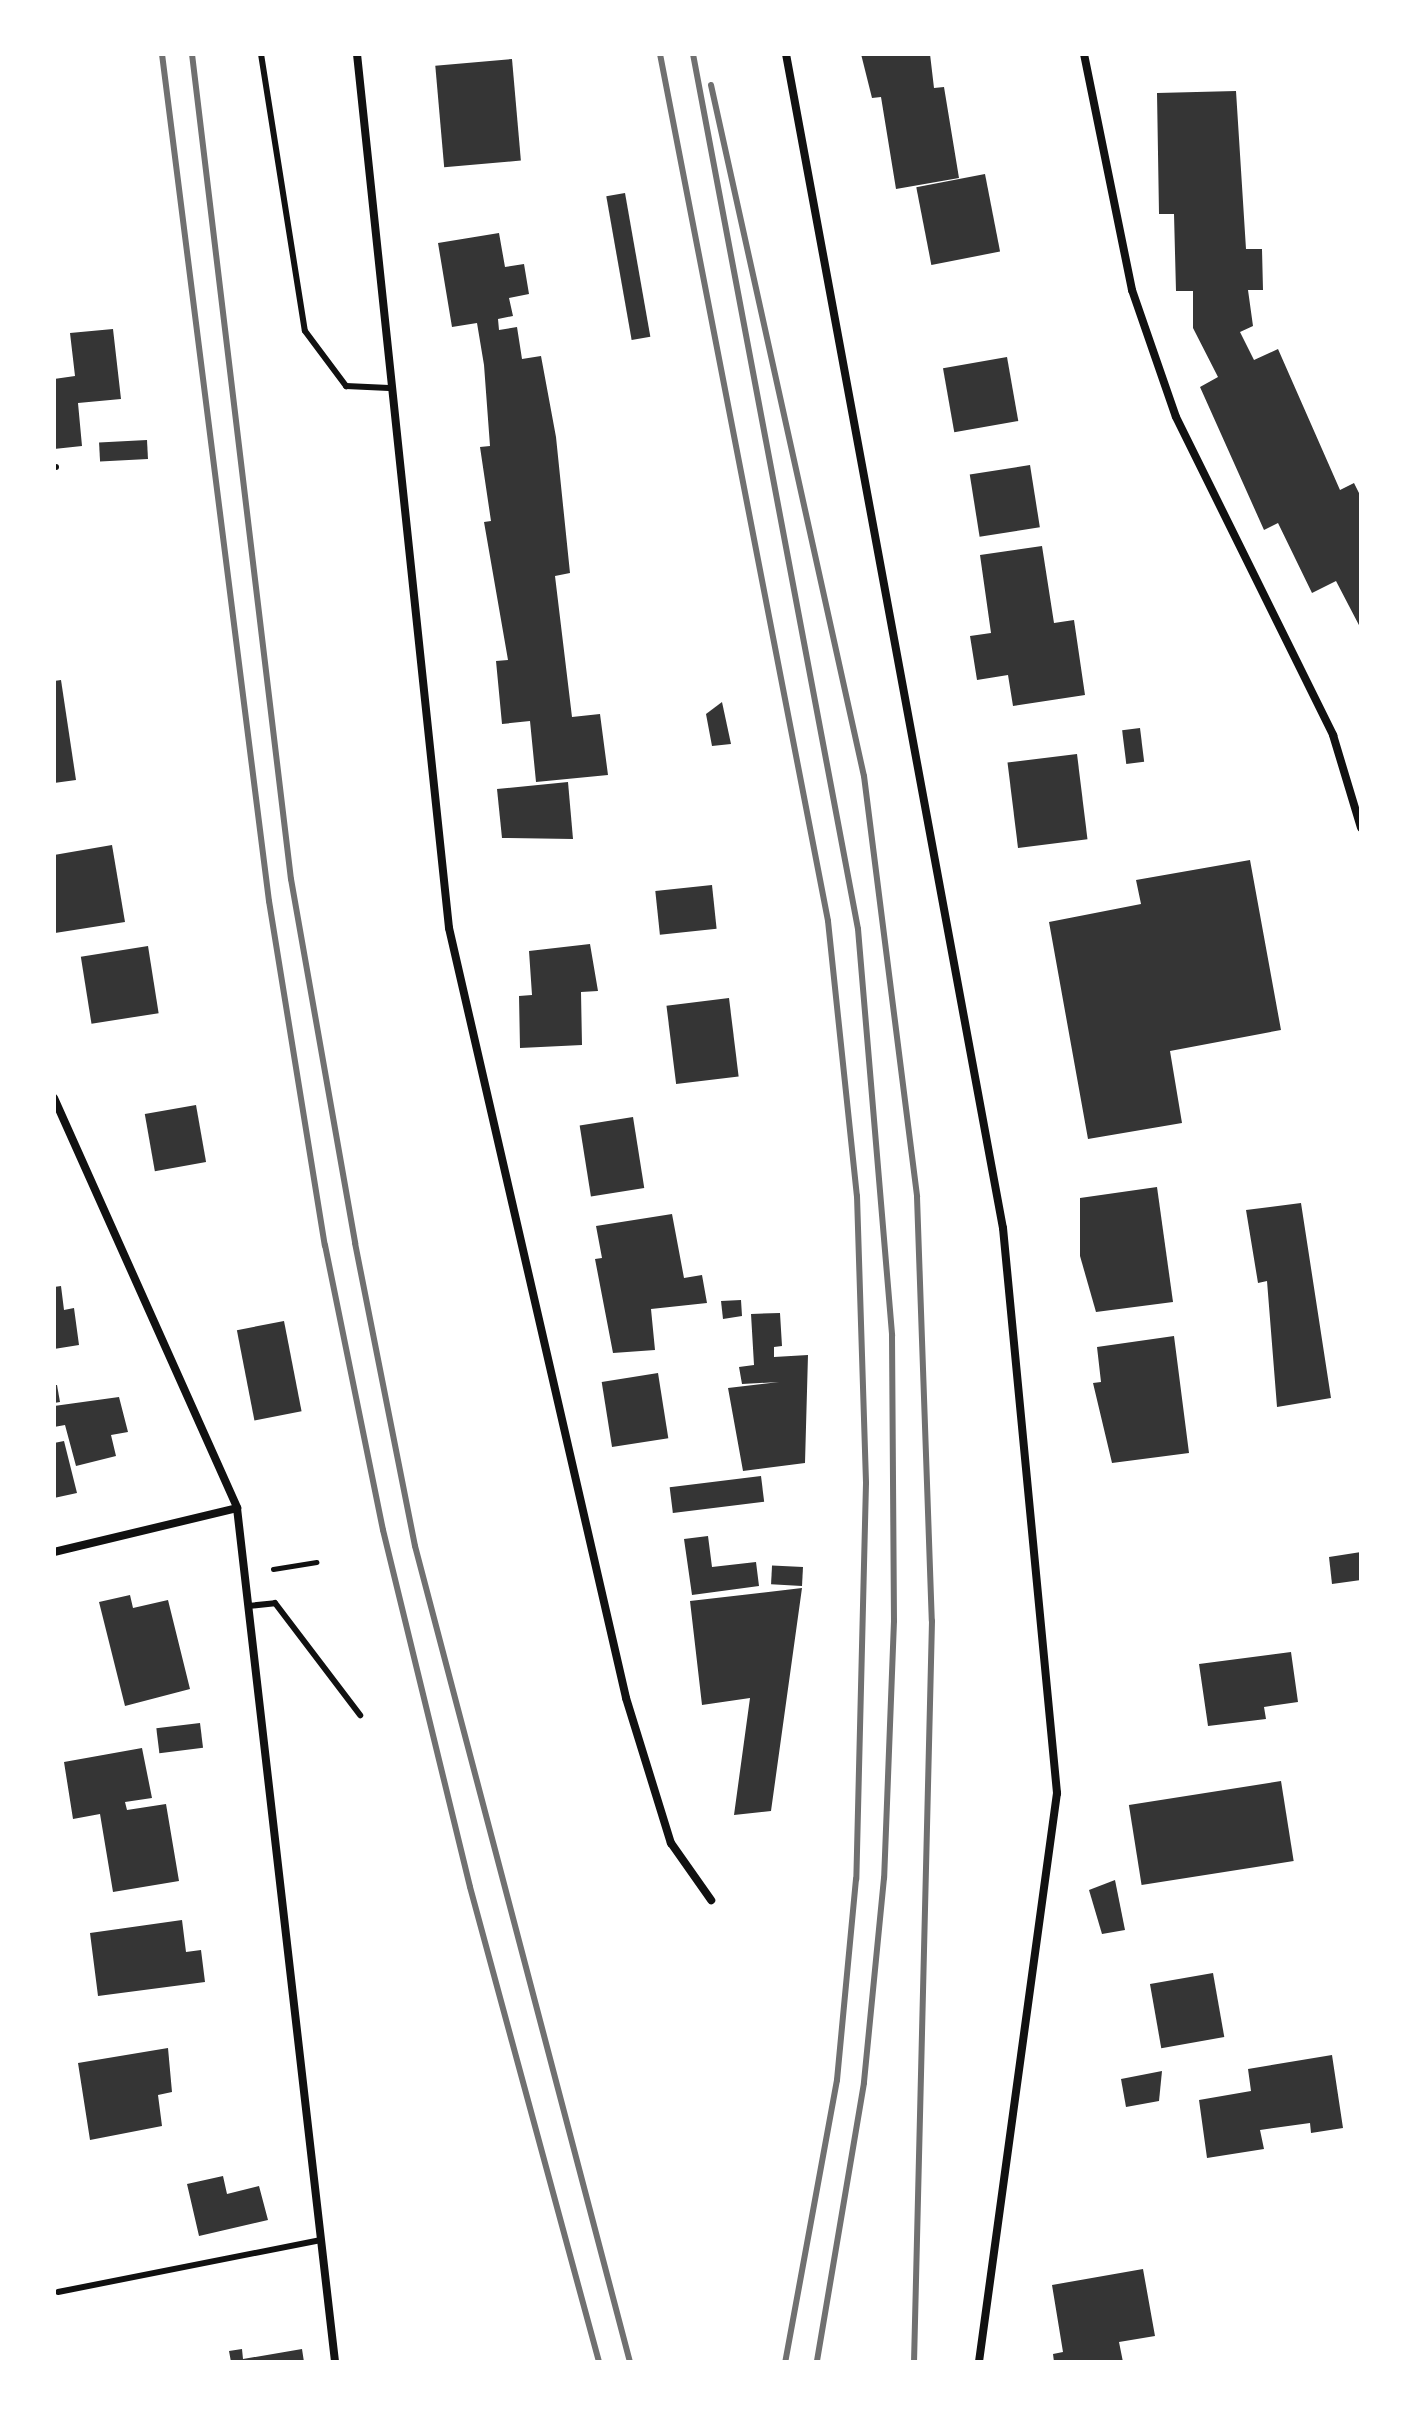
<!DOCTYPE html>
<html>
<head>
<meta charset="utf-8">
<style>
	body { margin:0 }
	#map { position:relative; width:1415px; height:2416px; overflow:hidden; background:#fff; font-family:Montserrat,sans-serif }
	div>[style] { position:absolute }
	.building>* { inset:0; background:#353535; transform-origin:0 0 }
	.path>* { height:5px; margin:-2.5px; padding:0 2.5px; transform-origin:2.5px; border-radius:2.5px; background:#111 }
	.service>* { height:6px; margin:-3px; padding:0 3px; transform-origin:3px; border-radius:3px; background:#111 }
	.minor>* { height:8px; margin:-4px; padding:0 4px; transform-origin:4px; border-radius:4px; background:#111 }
	.rail>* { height:6px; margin:-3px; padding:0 3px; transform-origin:3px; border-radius:3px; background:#707070 }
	span { translate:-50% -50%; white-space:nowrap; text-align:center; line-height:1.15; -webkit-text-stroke:6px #fff; paint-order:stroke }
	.frame { position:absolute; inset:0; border:56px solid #fff; pointer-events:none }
</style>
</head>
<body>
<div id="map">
	<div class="building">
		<i style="clip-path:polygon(861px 54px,930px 54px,934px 88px,944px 87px,959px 178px,896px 189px,881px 97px,872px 98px)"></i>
		<i style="left:512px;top:59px;width:102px;height:77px;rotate:85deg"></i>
		<i style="clip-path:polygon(1236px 91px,1246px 249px,1262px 249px,1263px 290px,1248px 290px,1253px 326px,1240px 332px,1254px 360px,1278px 349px,1340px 490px,1354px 483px,1361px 497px,1361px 629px,1336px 581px,1312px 593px,1278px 523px,1264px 530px,1200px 387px,1218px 377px,1193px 328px,1193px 291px,1176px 291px,1174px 214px,1159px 214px,1157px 93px)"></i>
		<i style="left:985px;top:174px;width:79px;height:70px;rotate:79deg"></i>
		<i style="left:625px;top:193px;width:146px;height:19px;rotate:80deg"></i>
		<i style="clip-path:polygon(499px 233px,505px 267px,524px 264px,529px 294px,509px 298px,513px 316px,498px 319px,499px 330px,517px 327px,522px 359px,541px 356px,556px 437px,570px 573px,555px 576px,572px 717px,600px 714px,608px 775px,536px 782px,530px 721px,502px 724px,496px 661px,508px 660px,484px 522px,491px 521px,480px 447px,490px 446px,484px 365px,477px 323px,452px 327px,438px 243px)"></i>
		<i style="clip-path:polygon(113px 329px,121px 399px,78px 403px,82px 446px,54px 449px,54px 379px,75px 376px,70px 333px)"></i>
		<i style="left:1007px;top:357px;width:65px;height:65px;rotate:80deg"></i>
		<i style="left:147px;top:440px;width:19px;height:48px;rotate:87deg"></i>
		<i style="left:1030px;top:465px;width:63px;height:61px;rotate:81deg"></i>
		<i style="clip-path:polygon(1042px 546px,1054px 623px,1074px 620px,1085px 695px,1013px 706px,1008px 675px,977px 680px,970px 636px,991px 633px,980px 555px)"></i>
		<i style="clip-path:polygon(61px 680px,76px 780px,54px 783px,54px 681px)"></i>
		<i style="clip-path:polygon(722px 702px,731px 744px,712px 746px,706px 714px)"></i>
		<i style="left:1140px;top:728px;width:34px;height:18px;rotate:83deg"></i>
		<i style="left:1077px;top:754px;width:86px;height:70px;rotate:83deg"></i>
		<i style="clip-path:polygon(568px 782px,573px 839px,502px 838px,497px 789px)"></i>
		<i style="clip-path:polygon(112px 845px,125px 922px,55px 933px,54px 855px)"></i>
		<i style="clip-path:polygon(1250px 860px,1281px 1030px,1170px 1051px,1182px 1123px,1088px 1139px,1049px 922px,1141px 904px,1136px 880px)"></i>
		<i style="left:712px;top:885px;width:44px;height:57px;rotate:84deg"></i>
		<i style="clip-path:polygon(590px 944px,598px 991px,581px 992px,582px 1045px,520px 1048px,519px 996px,532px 995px,529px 951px)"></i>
		<i style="left:148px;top:946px;width:68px;height:68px;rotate:81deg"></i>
		<i style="left:729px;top:998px;width:79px;height:63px;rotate:83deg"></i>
		<i style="left:196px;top:1105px;width:58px;height:52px;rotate:80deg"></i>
		<i style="left:633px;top:1117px;width:72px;height:54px;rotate:81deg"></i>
		<i style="clip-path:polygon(1157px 1187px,1173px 1302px,1096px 1312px,1080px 1256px,1080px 1198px)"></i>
		<i style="clip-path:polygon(1301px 1203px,1331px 1398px,1277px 1407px,1267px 1281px,1258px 1283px,1246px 1210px)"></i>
		<i style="clip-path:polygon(672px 1214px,684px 1278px,702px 1275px,707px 1303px,651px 1309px,655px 1350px,613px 1353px,595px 1259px,602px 1258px,596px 1226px)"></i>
		<i style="clip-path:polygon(61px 1286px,64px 1310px,74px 1308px,79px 1345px,54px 1349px,54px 1287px)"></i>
		<i style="clip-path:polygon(741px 1300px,742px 1316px,723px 1319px,721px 1301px)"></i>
		<i style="clip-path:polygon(780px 1313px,782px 1346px,774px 1347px,774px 1357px,808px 1355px,805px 1463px,743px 1471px,728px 1388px,779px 1382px,742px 1384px,739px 1367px,754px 1365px,751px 1314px)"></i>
		<i style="left:284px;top:1321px;width:92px;height:48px;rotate:79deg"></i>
		<i style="clip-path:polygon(1174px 1336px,1189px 1453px,1112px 1463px,1093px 1383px,1101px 1382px,1097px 1347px)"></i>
		<i style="left:658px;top:1373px;width:66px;height:57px;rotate:81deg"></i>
		<i style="clip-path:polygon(54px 1385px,57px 1385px,60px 1402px,54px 1403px)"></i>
		<i style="clip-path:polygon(119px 1397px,128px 1432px,111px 1435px,116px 1456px,76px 1466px,65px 1425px,54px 1427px,54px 1406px)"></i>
		<i style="clip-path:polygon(64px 1441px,77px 1493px,54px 1498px,54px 1443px)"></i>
		<i style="left:761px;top:1476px;width:26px;height:92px;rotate:83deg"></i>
		<i style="clip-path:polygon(708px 1536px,712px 1567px,756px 1562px,759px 1586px,692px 1595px,684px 1539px)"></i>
		<i style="clip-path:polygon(1361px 1552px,1361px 1580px,1332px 1584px,1329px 1557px)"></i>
		<i style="left:803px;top:1567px;width:19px;height:31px;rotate:93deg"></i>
		<i style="clip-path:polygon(802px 1588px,771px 1811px,734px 1815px,750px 1698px,702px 1705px,690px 1601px)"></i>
		<i style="clip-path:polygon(130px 1595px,133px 1608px,168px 1600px,190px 1689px,125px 1706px,99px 1602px)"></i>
		<i style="clip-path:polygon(1291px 1652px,1298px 1702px,1264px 1707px,1266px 1719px,1208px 1726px,1199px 1664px)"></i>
		<i style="left:200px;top:1723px;width:25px;height:44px;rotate:83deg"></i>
		<i style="clip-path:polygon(142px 1748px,152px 1798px,125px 1802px,127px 1810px,166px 1804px,179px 1881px,113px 1892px,100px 1814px,73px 1819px,64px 1762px)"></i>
		<i style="left:1281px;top:1781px;width:81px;height:154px;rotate:81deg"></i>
		<i style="clip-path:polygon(1115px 1880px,1125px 1930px,1102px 1934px,1089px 1890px)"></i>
		<i style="clip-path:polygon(182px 1920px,186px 1952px,201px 1950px,205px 1982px,98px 1996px,90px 1933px)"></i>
		<i style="left:1213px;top:1973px;width:65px;height:64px;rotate:80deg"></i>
		<i style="clip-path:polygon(168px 2048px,172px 2092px,158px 2095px,162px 2126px,90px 2140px,78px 2063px)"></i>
		<i style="clip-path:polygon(1332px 2055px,1343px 2128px,1311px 2133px,1310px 2123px,1260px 2130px,1264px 2149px,1207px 2158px,1199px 2100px,1251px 2091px,1248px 2069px)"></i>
		<i style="clip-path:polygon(1162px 2071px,1159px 2101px,1126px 2107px,1121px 2079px)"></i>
		<i style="clip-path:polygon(223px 2176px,227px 2194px,259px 2186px,268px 2220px,199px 2236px,187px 2184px)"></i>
		<i style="clip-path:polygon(1143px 2269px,1155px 2336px,1119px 2342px,1123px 2362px,1054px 2362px,1053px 2354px,1063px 2352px,1052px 2285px)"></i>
		<i style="clip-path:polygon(242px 2349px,243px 2359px,302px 2349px,304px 2362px,231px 2362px,229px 2351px)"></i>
	</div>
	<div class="path">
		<i style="left:273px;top:1569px;width:44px;rotate:-9.2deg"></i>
	</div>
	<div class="service">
		<i style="left:261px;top:54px;width:280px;rotate:81deg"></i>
		<i style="left:305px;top:331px;width:69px;rotate:53.3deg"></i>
		<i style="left:346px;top:386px;width:43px;rotate:2.7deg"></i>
		<i style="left:54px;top:467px;width:2px"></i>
		<i style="left:248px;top:1606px;width:27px;rotate:-6deg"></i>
		<i style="left:275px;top:1603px;width:141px;rotate:52.8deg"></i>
		<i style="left:58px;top:2292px;width:268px;rotate:-11.2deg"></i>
	</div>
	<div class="minor">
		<i style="left:357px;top:54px;width:879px;rotate:83.99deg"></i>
		<i style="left:449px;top:928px;width:790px;rotate:77.05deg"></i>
		<i style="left:626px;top:1698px;width:152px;rotate:72.8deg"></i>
		<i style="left:671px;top:1843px;width:70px;rotate:54.9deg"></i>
		<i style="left:786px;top:54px;width:1194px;rotate:79.53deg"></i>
		<i style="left:1003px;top:1228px;width:568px;rotate:84.54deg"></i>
		<i style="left:1057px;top:1793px;width:574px;rotate:97.81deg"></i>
		<i style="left:1084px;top:54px;width:241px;rotate:78.5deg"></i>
		<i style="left:1132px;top:290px;width:134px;rotate:70.9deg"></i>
		<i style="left:1176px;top:417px;width:355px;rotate:63.7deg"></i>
		<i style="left:1333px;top:735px;width:97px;rotate:73.2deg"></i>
		<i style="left:54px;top:1098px;width:449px;rotate:65.9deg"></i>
		<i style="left:237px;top:1508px;width:860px;rotate:83.45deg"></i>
		<i style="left:54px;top:1552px;width:188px;rotate:-13.5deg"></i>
	</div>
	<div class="rail">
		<i style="left:162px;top:54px;width:854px;rotate:82.8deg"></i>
		<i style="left:269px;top:901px;width:349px;rotate:80.8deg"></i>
		<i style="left:325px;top:1245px;width:291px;rotate:78.5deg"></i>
		<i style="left:383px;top:1530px;width:367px;rotate:76.3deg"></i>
		<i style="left:470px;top:1887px;width:492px;rotate:74.8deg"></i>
		<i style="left:192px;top:54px;width:831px;rotate:83.16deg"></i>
		<i style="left:291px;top:879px;width:370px;rotate:80deg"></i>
		<i style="left:355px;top:1243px;width:309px;rotate:78.8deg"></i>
		<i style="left:415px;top:1546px;width:844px;rotate:75.24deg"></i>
		<i style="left:660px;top:54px;width:883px;rotate:79.03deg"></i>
		<i style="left:828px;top:921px;width:277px;rotate:84deg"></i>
		<i style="left:857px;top:1196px;width:287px;rotate:88.2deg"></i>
		<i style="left:866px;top:1483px;width:396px;rotate:91.4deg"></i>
		<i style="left:856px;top:1879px;width:202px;rotate:95.4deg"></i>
		<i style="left:837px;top:2080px;width:287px;rotate:100.4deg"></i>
		<i style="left:693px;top:54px;width:890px;rotate:79.32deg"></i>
		<i style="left:858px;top:929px;width:408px;rotate:85.2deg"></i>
		<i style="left:892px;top:1336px;width:285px;rotate:89.6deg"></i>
		<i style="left:894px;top:1621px;width:257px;rotate:92.2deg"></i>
		<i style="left:884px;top:1878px;width:206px;rotate:95.6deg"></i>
		<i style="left:864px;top:2083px;width:283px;rotate:99.6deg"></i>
		<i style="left:711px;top:85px;width:708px;rotate:77.52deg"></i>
		<i style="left:864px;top:776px;width:424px;rotate:82.8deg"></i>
		<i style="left:917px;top:1197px;width:424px;rotate:88deg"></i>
		<i style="left:932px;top:1621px;width:741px;rotate:91.39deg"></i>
	</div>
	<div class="frame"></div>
</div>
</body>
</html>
